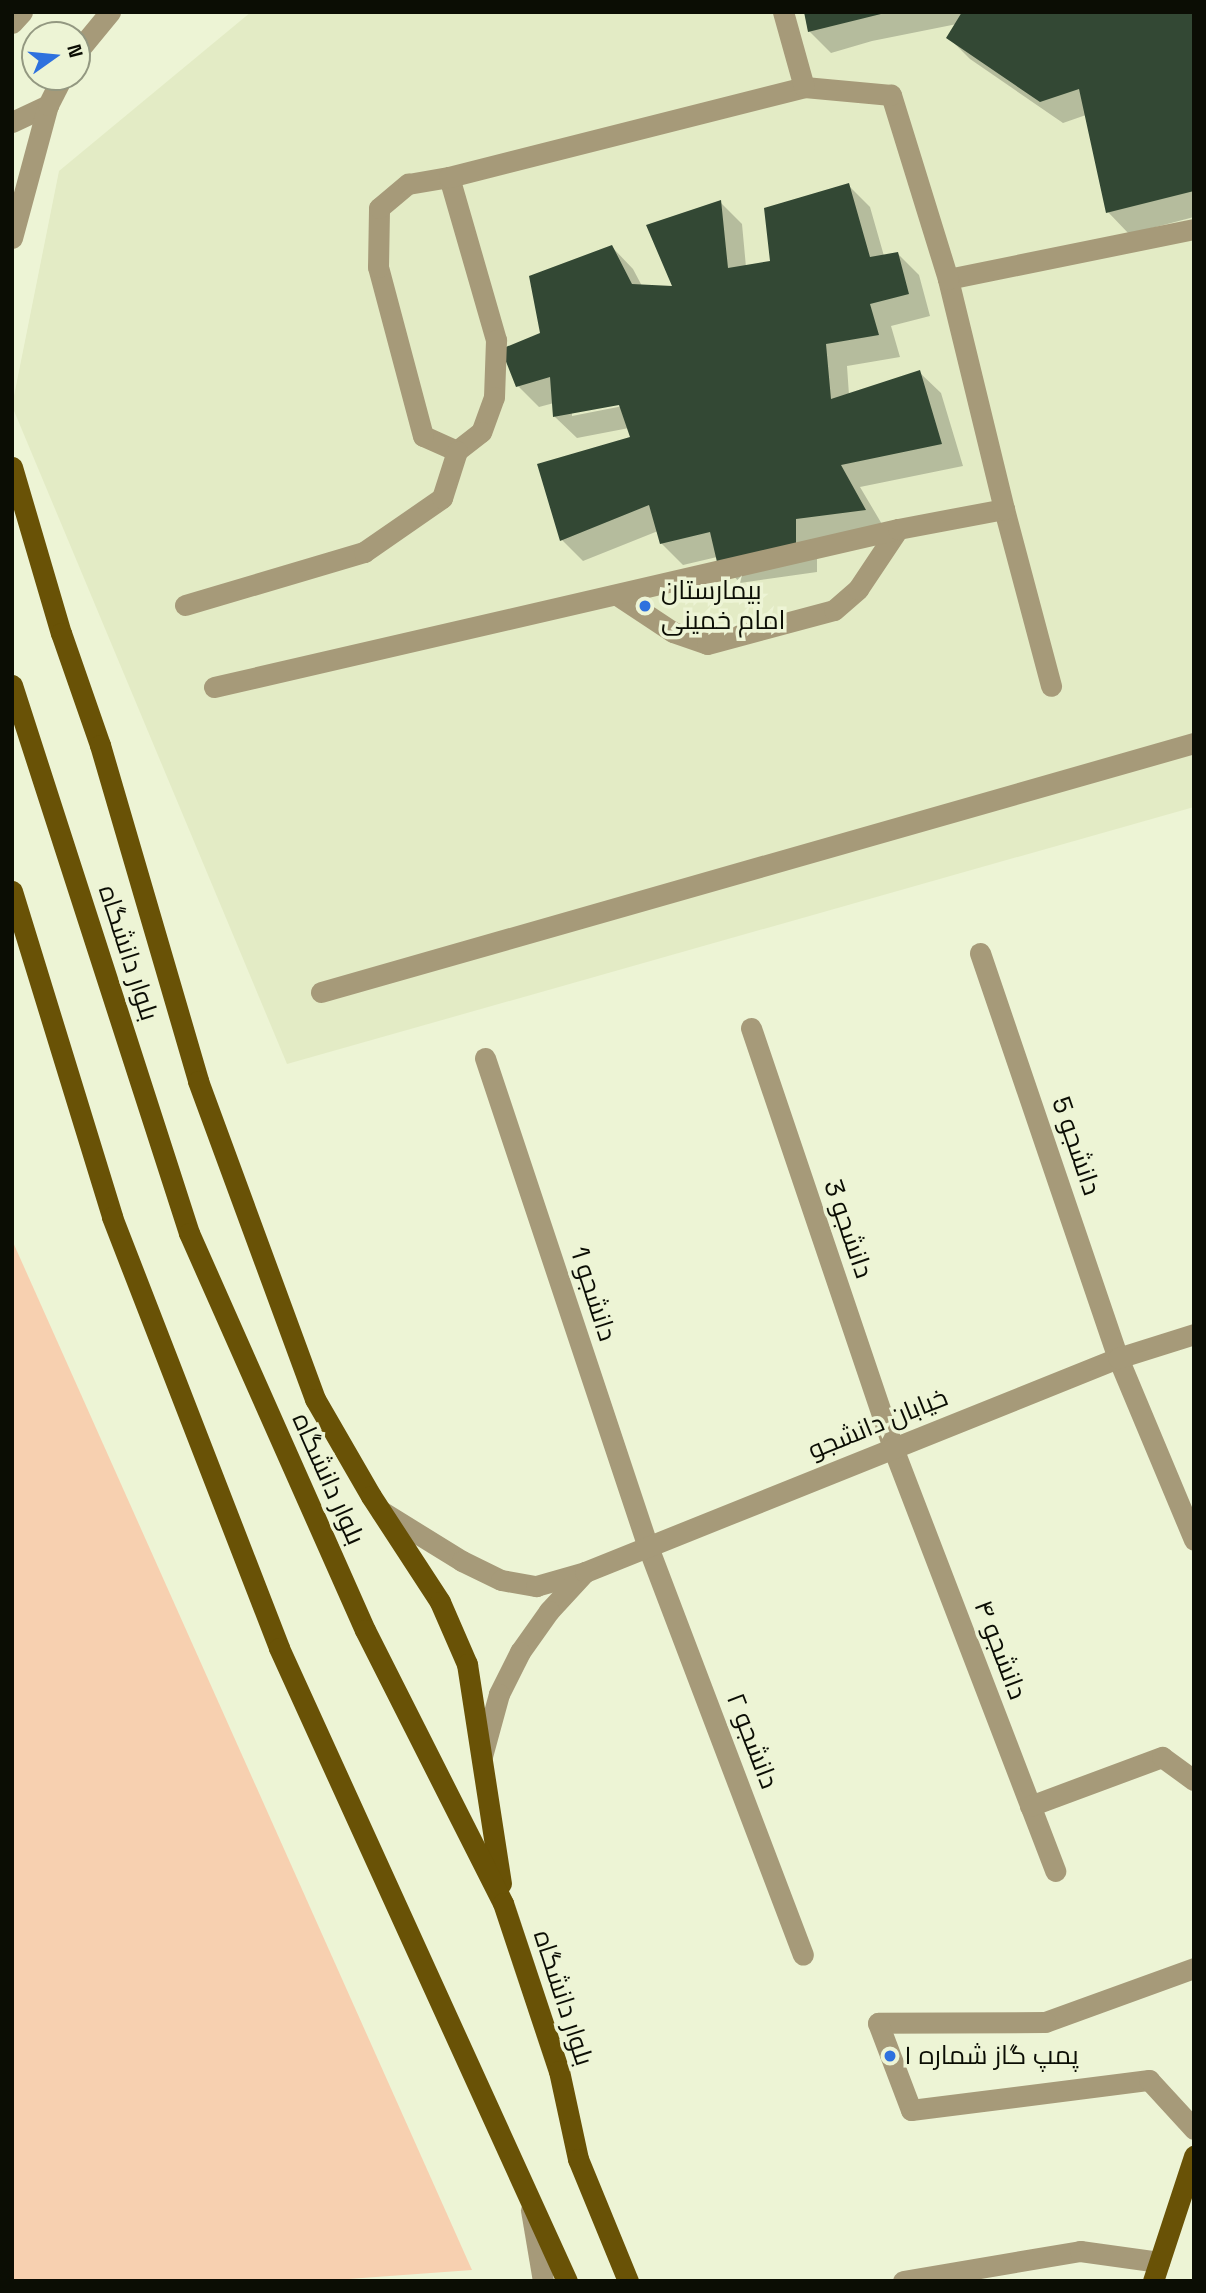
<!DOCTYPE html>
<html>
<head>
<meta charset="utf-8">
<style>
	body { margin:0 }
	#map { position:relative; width:1206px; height:2293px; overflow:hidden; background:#edf4d5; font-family:"Space Grotesk",Cairo,sans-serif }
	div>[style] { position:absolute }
	.built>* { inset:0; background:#e3ebc5 }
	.green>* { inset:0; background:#f7d0b0 }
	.shadow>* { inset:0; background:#0003 }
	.building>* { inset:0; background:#334834 }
	.minor>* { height:21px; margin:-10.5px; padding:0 10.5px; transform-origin:10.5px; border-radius:10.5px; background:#a69a79 }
	.major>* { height:21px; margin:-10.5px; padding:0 10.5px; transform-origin:10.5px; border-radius:10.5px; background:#695206 }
	.dots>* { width:19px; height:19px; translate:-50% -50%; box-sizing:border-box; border:4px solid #edf4d5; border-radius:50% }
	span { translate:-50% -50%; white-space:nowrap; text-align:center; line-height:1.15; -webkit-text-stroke:7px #edf4d5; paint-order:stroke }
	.poi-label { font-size:26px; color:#0b0d04 }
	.left { translate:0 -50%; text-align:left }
	.street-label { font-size:26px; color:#0b0d04 }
	.frame { position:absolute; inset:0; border:14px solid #0b0d04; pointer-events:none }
	.north { position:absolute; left:21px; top:21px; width:70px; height:70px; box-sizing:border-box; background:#edf4d5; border:2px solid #939881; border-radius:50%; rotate:75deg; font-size:19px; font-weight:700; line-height:28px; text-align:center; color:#0b0d04 }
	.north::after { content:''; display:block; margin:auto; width:24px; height:32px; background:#2e71de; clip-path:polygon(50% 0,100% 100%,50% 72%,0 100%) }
</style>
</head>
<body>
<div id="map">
	<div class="built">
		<i style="clip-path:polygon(251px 12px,1194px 12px,1194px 807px,287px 1064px,12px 406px,59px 171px)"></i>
	</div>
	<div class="green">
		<i style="clip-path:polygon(12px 1240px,472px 2270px,321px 2281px,12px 2281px)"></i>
	</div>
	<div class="shadow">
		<i style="clip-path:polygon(806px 12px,1194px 12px,1194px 217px,1129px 234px,1108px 212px,1086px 115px,1063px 123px,970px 59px,949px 38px,957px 24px,872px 41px,831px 53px,809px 31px)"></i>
		<i style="clip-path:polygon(evenodd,848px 185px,870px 207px,884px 256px,897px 253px,919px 275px,930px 316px,891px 326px,900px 357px,847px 366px,849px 395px,919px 372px,941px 393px,963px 466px,860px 487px,886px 531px,817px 541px,817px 572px,740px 583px,717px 557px,683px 565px,661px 543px,658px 531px,583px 561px,562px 540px,632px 438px,629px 428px,577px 438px,555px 417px,554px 403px,539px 407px,518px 386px,542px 334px,612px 247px,633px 269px,642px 286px,674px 288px,720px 202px,742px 224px,746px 267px,772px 262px,848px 185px,627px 401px,628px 405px,572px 416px,572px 412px,627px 401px)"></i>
	</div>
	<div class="building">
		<i style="clip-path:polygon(804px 12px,881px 12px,881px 14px,808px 32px)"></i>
		<i style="clip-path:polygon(962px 12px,1194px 12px,1194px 191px,1106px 213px,1079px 89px,1040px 102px,946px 38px)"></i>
		<i style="clip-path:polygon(849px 183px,870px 257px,898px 252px,909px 294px,870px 304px,879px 335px,826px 344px,831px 399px,920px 370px,942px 444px,841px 465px,866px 510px,796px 519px,796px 551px,717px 562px,710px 532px,660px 544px,649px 505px,560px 541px,537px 464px,630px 437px,619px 405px,553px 417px,550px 377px,516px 387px,501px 349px,540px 333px,529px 276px,612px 245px,632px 284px,672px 286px,646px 225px,721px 200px,728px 268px,770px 261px,764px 208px)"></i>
	</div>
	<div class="minor">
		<i style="left:12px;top:23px;width:15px;rotate:-48deg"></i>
		<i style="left:77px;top:52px;width:52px;rotate:-50.5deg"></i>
		<i style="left:12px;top:122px;width:40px;rotate:-25deg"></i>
		<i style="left:449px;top:177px;width:170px;rotate:73.9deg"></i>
		<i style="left:496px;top:340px;width:57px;rotate:92deg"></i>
		<i style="left:494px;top:397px;width:37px;rotate:110deg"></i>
		<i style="left:481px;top:432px;width:31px;rotate:142deg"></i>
		<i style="left:457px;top:451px;width:37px;rotate:-156deg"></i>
		<i style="left:423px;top:436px;width:175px;rotate:-104.9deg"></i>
		<i style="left:378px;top:267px;width:59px;rotate:-89deg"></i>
		<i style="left:379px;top:208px;width:38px;rotate:-40deg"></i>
		<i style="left:408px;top:184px;width:42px;rotate:-9.7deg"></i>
		<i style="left:449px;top:177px;width:366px;rotate:-14.2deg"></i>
		<i style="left:12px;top:238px;width:138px;rotate:-74.9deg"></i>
		<i style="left:48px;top:105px;width:31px;rotate:-63deg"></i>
		<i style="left:948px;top:279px;width:251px;rotate:-11.5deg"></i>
		<i style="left:1004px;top:509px;width:183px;rotate:75.1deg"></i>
		<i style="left:617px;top:595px;width:67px;rotate:33.5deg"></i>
		<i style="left:673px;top:632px;width:36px;rotate:19deg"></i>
		<i style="left:707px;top:644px;width:131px;rotate:-15deg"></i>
		<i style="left:834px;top:610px;width:32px;rotate:-41deg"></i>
		<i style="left:858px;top:589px;width:72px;rotate:-56.3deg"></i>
		<i style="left:185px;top:605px;width:187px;rotate:-16.5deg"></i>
		<i style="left:364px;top:552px;width:95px;rotate:-34.7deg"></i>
		<i style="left:442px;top:498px;width:49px;rotate:-72.3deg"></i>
		<i style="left:214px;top:687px;width:702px;rotate:-13.01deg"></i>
		<i style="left:898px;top:529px;width:108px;rotate:-10.7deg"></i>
		<i style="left:1004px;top:509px;width:237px;rotate:-103.7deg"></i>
		<i style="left:948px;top:279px;width:193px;rotate:-107.2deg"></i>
		<i style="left:891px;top:95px;width:87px;rotate:-174.7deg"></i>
		<i style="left:804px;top:87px;width:78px;rotate:-105.6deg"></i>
		<i style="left:980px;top:953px;width:428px;rotate:71.2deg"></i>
		<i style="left:1118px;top:1358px;width:197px;rotate:67.3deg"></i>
		<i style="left:321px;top:992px;width:908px;rotate:-15.92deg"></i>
		<i style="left:751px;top:1028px;width:443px;rotate:71.3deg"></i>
		<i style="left:893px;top:1448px;width:453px;rotate:69deg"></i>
		<i style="left:485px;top:1058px;width:515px;rotate:71.57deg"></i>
		<i style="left:648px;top:1547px;width:436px;rotate:69.2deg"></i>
		<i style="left:381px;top:1511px;width:95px;rotate:31.7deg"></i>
		<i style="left:462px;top:1561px;width:43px;rotate:26deg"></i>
		<i style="left:501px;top:1580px;width:36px;rotate:10deg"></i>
		<i style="left:536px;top:1586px;width:51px;rotate:-15.9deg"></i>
		<i style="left:585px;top:1572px;width:53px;rotate:132.7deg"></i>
		<i style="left:549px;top:1611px;width:50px;rotate:125.3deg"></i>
		<i style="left:520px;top:1652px;width:47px;rotate:116.6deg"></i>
		<i style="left:499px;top:1694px;width:64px;rotate:105.3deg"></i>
		<i style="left:585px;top:1572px;width:574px;rotate:-21.88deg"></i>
		<i style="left:1118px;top:1358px;width:80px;rotate:-17.5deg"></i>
		<i style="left:1030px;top:1806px;width:141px;rotate:-20.4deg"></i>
		<i style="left:1162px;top:1757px;width:39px;rotate:36deg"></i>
		<i style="left:1194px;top:1968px;width:158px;rotate:160.1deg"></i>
		<i style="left:1045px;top:2022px;width:167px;rotate:179.7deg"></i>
		<i style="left:878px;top:2023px;width:93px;rotate:69.2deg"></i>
		<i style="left:911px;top:2110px;width:240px;rotate:-7.2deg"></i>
		<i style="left:1149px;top:2080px;width:67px;rotate:47.4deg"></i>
		<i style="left:531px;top:2210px;width:72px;rotate:80.4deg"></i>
		<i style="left:903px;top:2281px;width:180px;rotate:-9.6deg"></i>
		<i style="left:1080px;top:2251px;width:80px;rotate:7.9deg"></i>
	</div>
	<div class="major">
		<i style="left:12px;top:467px;width:173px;rotate:73.6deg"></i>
		<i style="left:61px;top:633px;width:119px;rotate:70.8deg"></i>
		<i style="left:100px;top:745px;width:350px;rotate:73.7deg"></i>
		<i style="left:198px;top:1081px;width:339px;rotate:69.8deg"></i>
		<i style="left:315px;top:1399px;width:112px;rotate:60deg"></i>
		<i style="left:371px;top:1496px;width:126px;rotate:56.9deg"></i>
		<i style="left:440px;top:1602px;width:68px;rotate:66.5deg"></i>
		<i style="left:467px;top:1664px;width:222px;rotate:81.2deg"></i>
		<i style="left:12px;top:685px;width:576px;rotate:72.1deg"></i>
		<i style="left:189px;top:1233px;width:434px;rotate:66.1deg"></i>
		<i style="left:365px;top:1630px;width:306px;rotate:63.2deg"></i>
		<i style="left:503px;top:1903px;width:177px;rotate:71.6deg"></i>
		<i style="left:559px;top:2071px;width:90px;rotate:77.8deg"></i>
		<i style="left:578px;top:2159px;width:132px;rotate:67.7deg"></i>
		<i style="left:12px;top:891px;width:341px;rotate:72.9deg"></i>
		<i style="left:112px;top:1217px;width:462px;rotate:68.8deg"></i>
		<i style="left:279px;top:1648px;width:695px;rotate:65.54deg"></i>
		<i style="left:1153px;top:2281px;width:132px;rotate:-71.8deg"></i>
	</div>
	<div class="dots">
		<i style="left:645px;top:606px;background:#2e71de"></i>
		<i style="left:890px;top:2056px;background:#2e71de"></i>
	</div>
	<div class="poi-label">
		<span class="left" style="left:661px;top:606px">بیمارستان<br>امام خمینی</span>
		<span class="left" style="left:904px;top:2056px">پمپ گاز شماره ۱</span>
	</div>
	<div class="street-label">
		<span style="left:128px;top:953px;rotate:72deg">بلوار دانشگاه</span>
		<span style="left:1076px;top:1146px;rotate:71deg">دانشجو 5</span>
		<span style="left:848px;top:1229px;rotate:71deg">دانشجو 3</span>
		<span style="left:593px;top:1294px;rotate:72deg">دانشجو 1</span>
		<span style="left:878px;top:1424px;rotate:-22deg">خیابان دانشجو</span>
		<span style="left:328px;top:1479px;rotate:66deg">بلوار دانشگاه</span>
		<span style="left:1000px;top:1650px;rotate:69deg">دانشجو ۴</span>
		<span style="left:752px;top:1741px;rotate:69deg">دانشجو ۲</span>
		<span style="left:563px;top:1998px;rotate:72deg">بلوار دانشگاه</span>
	</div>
	<div class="frame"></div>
	<div class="north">N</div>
</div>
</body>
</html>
